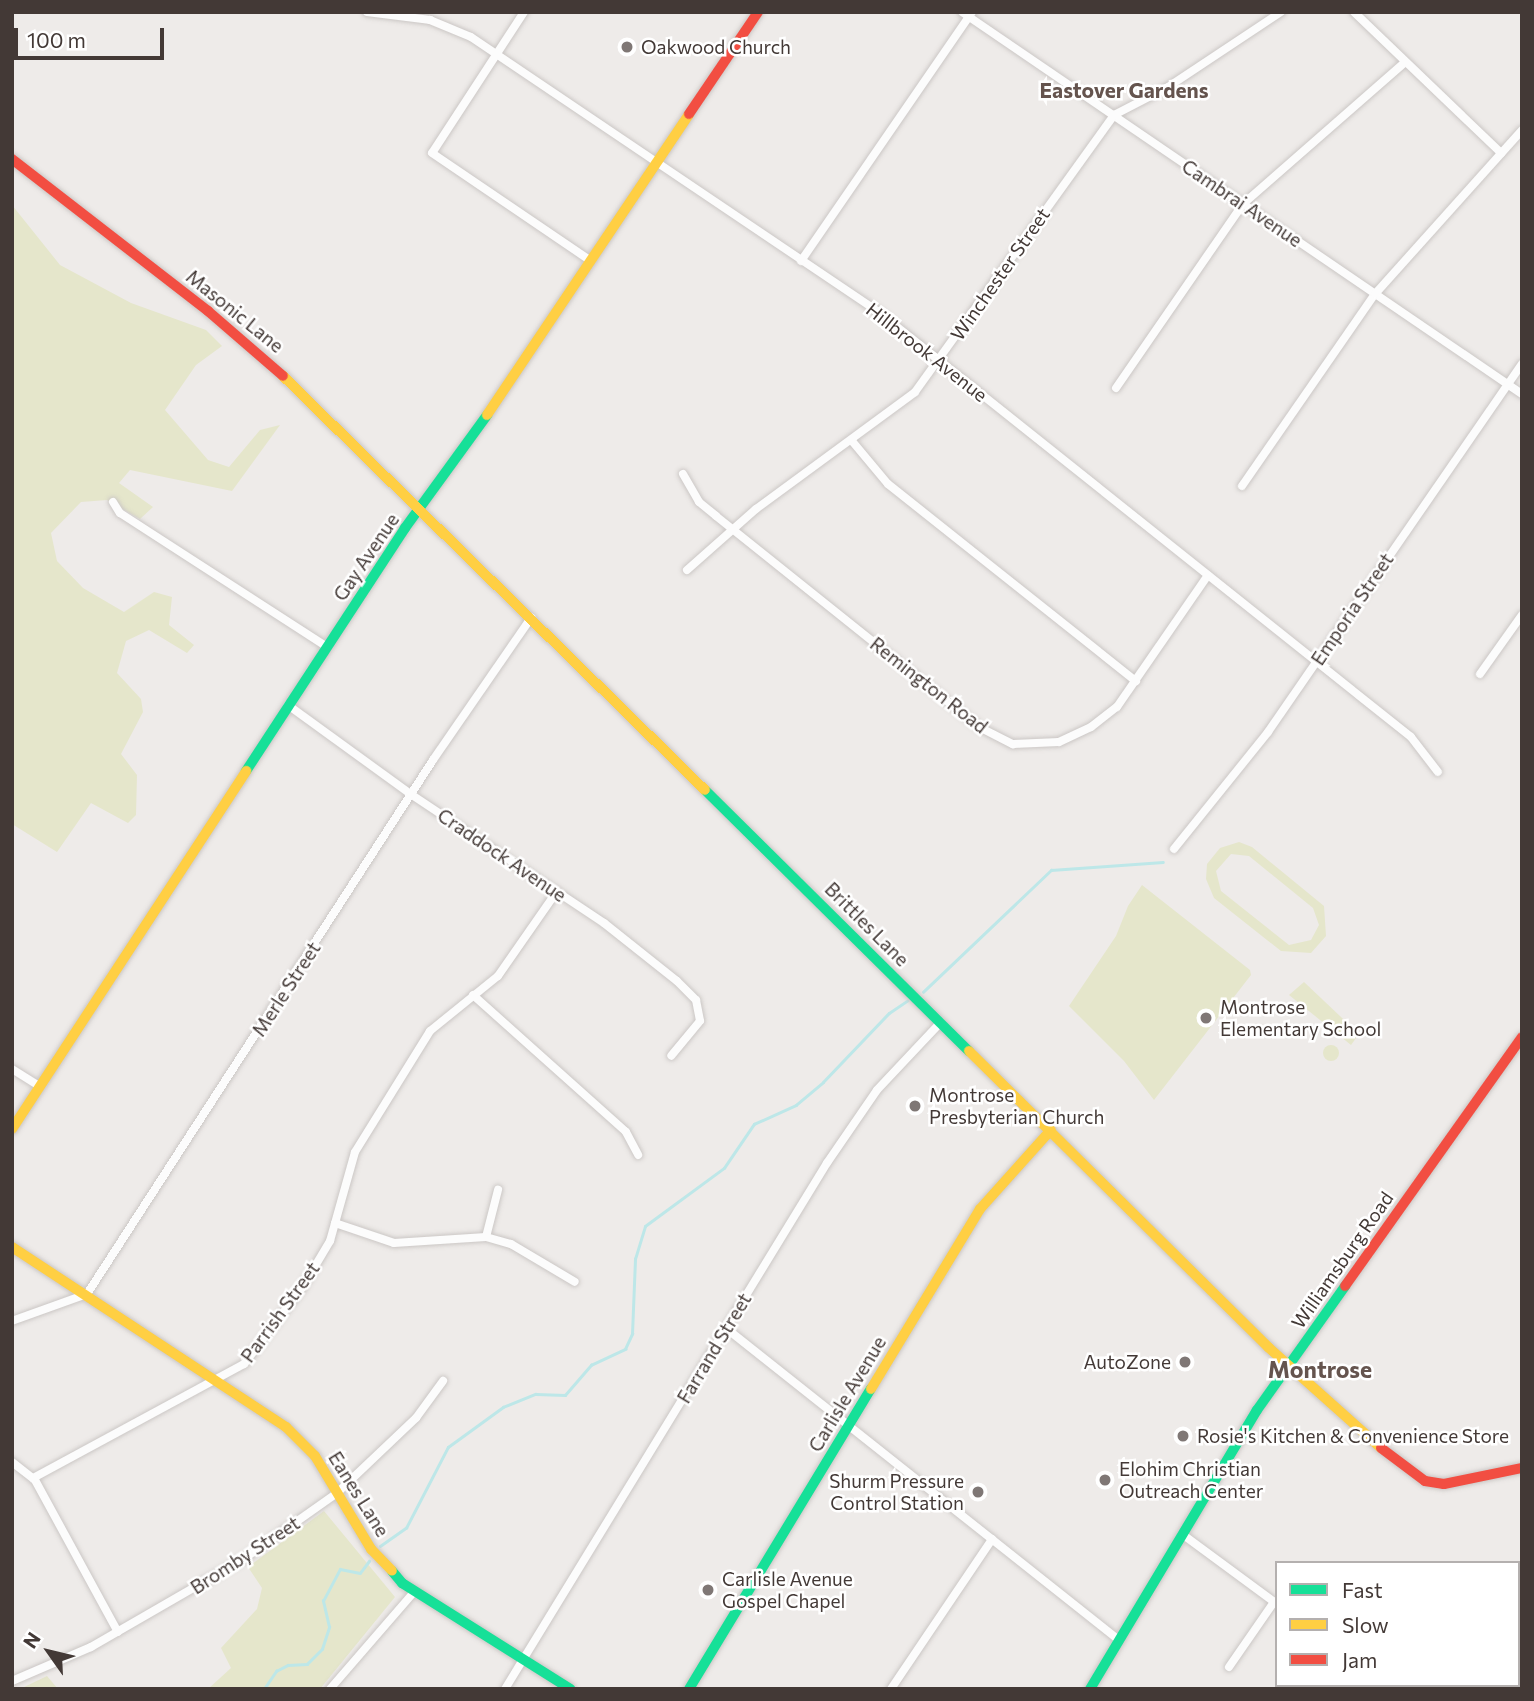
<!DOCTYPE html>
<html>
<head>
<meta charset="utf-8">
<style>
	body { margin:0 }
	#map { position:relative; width:1534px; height:1701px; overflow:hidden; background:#eeebe9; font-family:Commissioner,sans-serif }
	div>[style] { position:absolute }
	.green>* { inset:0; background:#e5e6cb }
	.round { border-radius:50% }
	.stream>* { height:2.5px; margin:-1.25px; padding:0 1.25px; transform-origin:1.25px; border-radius:1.25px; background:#bde7e8 }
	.roads { filter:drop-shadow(0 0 2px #cbc7c5) drop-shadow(0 0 2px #cbc7c5) }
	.street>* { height:8px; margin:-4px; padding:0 4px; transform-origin:4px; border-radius:4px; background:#fcfcfc }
	.fast>* { height:10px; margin:-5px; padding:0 5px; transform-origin:5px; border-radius:5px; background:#16e098 }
	.slow>* { height:10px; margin:-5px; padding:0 5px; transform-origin:5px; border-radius:5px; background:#ffcf43 }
	.jam>* { height:10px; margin:-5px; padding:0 5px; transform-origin:5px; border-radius:5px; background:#f24e42 }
	.dots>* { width:19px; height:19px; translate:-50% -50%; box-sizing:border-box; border:4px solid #fff; border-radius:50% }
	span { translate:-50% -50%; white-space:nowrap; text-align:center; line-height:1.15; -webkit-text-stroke:5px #fff; paint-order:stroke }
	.poi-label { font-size:19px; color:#433936 }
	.left { translate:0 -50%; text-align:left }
	.right { translate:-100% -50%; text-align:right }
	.street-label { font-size:19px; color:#433936 }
	.neighbourhood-label { font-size:21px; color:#65544e; font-weight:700 }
	.quarter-label { font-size:23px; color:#65544e; font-weight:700 }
	.frame { position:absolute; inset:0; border:14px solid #433936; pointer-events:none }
	.legend { position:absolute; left:1275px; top:1561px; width:245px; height:126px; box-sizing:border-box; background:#fff; border:2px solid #b4b0af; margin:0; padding:9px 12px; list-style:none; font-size:21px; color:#433936 }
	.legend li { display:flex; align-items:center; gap:14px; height:35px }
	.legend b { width:35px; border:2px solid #b4b0af }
	.north { position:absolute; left:14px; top:1617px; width:70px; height:70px; -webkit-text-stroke:5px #fff; paint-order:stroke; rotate:304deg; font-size:19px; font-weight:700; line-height:28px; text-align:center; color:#433936 }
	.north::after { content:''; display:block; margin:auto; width:24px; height:32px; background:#433936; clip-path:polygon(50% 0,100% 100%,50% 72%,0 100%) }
	.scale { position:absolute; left:14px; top:28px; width:150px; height:32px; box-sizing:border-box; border:4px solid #433936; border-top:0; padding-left:9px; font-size:21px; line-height:24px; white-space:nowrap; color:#433936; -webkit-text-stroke:5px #fff; paint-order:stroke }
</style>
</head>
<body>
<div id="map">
	<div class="green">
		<i style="clip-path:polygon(12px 205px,60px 265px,131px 303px,206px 330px,222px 346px,196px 365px,165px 410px,208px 460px,229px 467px,260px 430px,280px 425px,232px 491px,130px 470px,119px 483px,153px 507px,140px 519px,107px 500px,81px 502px,51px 533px,57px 561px,83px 588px,124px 612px,154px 592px,172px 597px,169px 625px,194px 645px,187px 653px,149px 630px,126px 641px,117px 673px,141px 699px,143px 712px,121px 754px,137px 775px,136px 815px,128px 823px,91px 803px,57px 852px,12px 824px)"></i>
		<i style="clip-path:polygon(evenodd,1239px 842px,1252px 847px,1324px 906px,1326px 936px,1311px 953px,1281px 951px,1214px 898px,1206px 879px,1207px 864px,1220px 848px,1239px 842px,1231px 854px,1249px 856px,1313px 908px,1319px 925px,1311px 940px,1289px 945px,1221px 891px,1216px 871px,1231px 854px)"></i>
		<i style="clip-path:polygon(1142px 885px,1250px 970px,1251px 975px,1154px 1100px,1124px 1061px,1069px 1006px,1116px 936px,1128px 906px)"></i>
		<i style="clip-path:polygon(1304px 982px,1359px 1034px,1351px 1045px,1289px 995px)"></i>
		<i class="round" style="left:1323px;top:1045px;width:16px;height:16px"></i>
		<i style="clip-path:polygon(324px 1511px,395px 1597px,320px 1689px,208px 1689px,231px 1668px,221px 1648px,257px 1609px,262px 1588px,248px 1567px)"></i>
		<i style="clip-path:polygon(47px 1676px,58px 1689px,20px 1689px)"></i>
	</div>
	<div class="stream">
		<i style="left:923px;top:992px;width:177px;rotate:-43.6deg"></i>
		<i style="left:1051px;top:870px;width:112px;rotate:-4.1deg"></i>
		<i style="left:380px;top:1546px;width:32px;rotate:-35deg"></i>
		<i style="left:406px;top:1528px;width:91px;rotate:-62.6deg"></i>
		<i style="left:448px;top:1447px;width:68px;rotate:-36deg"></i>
		<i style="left:503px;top:1407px;width:35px;rotate:-22deg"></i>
		<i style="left:536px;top:1394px;width:29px;rotate:2deg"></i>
		<i style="left:565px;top:1395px;width:40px;rotate:-49deg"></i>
		<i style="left:591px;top:1365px;width:38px;rotate:-25deg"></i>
		<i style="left:625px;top:1349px;width:17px;rotate:-65deg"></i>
		<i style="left:632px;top:1334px;width:75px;rotate:-87.7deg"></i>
		<i style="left:635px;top:1259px;width:34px;rotate:-73deg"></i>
		<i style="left:645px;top:1226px;width:98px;rotate:-36.3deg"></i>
		<i style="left:724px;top:1168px;width:53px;rotate:-55.7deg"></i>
		<i style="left:754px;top:1124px;width:46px;rotate:-24.3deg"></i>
		<i style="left:796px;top:1105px;width:35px;rotate:-40deg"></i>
		<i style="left:823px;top:1082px;width:95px;rotate:-46.3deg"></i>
		<i style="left:889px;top:1013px;width:22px;rotate:-34deg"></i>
		<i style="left:264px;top:1689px;width:22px;rotate:-56deg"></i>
		<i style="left:276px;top:1671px;width:13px;rotate:-27deg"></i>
		<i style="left:288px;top:1665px;width:19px;rotate:-3deg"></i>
		<i style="left:307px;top:1664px;width:21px;rotate:-45deg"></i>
		<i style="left:322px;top:1649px;width:23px;rotate:-72deg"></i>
		<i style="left:329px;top:1627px;width:27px;rotate:-103deg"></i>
		<i style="left:323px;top:1601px;width:36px;rotate:-62deg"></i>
		<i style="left:340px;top:1569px;width:20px;rotate:11deg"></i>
		<i style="left:360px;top:1573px;width:15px;rotate:-53deg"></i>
	</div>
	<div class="roads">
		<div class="street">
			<i style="left:367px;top:12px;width:64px;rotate:7.2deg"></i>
			<i style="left:430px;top:20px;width:44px;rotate:22.5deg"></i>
			<i style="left:471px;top:37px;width:490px;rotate:34deg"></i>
			<i style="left:877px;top:311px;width:683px;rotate:38.58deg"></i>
			<i style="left:1411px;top:737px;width:44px;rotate:52.4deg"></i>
			<i style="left:524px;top:12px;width:168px;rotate:123.1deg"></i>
			<i style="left:432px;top:153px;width:192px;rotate:34.2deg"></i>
			<i style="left:962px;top:12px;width:678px;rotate:34.3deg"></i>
			<i style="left:1354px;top:12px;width:204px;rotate:43.8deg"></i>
			<i style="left:801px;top:261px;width:302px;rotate:-55.5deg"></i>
			<i style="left:1116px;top:388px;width:224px;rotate:-55.4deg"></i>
			<i style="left:1243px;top:204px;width:215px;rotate:-41.2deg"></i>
			<i style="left:852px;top:441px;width:56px;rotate:50.1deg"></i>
			<i style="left:888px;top:484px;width:317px;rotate:38.5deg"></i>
			<i style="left:683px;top:474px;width:32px;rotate:60deg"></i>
			<i style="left:699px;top:502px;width:22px;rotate:39deg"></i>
			<i style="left:716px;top:516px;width:339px;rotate:38.7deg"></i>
			<i style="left:981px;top:728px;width:36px;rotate:27deg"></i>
			<i style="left:1013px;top:744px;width:46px;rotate:-2.5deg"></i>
			<i style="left:1059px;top:742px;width:35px;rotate:-25deg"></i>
			<i style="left:1091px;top:727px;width:33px;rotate:-38deg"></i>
			<i style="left:1117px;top:707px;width:160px;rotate:-55.4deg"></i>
			<i style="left:1242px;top:486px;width:234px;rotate:-55.3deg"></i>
			<i style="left:1375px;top:294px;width:220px;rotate:-48.1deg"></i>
			<i style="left:113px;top:502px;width:13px;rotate:58deg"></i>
			<i style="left:120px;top:513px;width:247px;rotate:32.9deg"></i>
			<i style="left:687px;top:570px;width:92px;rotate:-41.5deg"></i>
			<i style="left:756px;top:509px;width:197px;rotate:-36.3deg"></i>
			<i style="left:915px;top:392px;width:341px;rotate:-54.3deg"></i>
			<i style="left:1114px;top:115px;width:61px;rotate:-27.4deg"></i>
			<i style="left:1168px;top:87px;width:136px;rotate:-33.6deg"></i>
			<i style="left:1480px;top:674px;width:72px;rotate:-54.6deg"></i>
			<i style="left:288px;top:705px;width:153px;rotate:36deg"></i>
			<i style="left:412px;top:795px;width:231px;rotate:33.7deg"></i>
			<i style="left:604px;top:923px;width:93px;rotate:38.5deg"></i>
			<i style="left:677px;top:981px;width:27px;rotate:45deg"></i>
			<i style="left:696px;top:1000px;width:21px;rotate:79deg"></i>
			<i style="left:700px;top:1021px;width:45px;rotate:129.6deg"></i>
			<i style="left:1174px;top:849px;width:150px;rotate:-51.2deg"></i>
			<i style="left:1268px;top:732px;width:447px;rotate:-55.4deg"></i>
			<i style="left:473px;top:995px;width:205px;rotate:41.8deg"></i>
			<i style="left:626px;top:1132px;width:26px;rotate:62deg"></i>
			<i style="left:12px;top:1069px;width:32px;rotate:32deg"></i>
			<i style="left:335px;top:1223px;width:62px;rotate:18.7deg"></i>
			<i style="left:394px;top:1243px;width:92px;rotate:-3.7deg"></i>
			<i style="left:486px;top:1237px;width:26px;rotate:16deg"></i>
			<i style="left:511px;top:1244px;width:74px;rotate:30.7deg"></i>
			<i style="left:486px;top:1237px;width:49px;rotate:-75.7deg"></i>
			<i style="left:12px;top:1321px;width:80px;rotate:-19.8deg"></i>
			<i style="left:87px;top:1294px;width:636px;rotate:-57.06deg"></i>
			<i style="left:433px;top:760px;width:173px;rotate:-55.4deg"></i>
			<i style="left:727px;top:1329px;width:500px;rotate:38.43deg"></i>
			<i style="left:12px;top:1462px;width:29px;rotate:38deg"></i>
			<i style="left:35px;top:1480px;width:173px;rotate:61.4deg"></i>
			<i style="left:33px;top:1478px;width:240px;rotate:-28.4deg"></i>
			<i style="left:244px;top:1364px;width:96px;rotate:-52.7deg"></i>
			<i style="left:302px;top:1288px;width:55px;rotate:-59.2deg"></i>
			<i style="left:330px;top:1241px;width:92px;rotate:-74.3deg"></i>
			<i style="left:355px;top:1152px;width:142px;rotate:-58.2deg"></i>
			<i style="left:430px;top:1031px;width:87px;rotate:-39deg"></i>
			<i style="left:498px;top:976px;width:103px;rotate:-55.2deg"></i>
			<i style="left:1182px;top:1534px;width:118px;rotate:36.4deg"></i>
			<i style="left:1229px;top:1667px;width:79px;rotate:-55.3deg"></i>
			<i style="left:12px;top:1681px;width:86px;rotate:-23.3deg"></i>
			<i style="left:91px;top:1647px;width:178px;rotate:-30deg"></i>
			<i style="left:245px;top:1558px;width:113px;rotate:-35.2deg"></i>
			<i style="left:337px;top:1493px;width:109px;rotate:-43.5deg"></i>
			<i style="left:416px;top:1418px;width:46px;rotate:-53.9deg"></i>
			<i style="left:1387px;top:1685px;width:6px;rotate:39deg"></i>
			<i style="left:330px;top:1689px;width:128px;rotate:-49.1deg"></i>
			<i style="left:505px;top:1689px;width:617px;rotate:-58.53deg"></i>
			<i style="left:827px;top:1163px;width:88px;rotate:-55.6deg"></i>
			<i style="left:877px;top:1090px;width:93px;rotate:-46.7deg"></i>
			<i style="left:891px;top:1689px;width:181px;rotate:-56deg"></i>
		</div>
		<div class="fast">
			<i style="left:246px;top:771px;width:290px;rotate:-56.8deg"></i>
			<i style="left:405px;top:528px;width:140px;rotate:-54deg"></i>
			<i style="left:705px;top:790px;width:371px;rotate:44.7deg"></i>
			<i style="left:392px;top:1571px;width:16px;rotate:50deg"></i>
			<i style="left:402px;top:1583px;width:199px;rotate:32.2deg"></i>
			<i style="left:689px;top:1689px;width:351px;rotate:-58.8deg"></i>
			<i style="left:1090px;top:1689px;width:325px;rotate:-59.1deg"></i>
			<i style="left:1257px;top:1410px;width:152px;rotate:-54.6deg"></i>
		</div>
		<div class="slow">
			<i style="left:283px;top:376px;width:591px;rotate:44.45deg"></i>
			<i style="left:487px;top:415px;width:362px;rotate:-56.1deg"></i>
			<i style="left:969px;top:1051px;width:421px;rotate:44.7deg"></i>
			<i style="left:1268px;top:1347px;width:152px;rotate:41.8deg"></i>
			<i style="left:12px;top:1129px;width:428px;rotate:-56.8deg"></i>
			<i style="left:12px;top:1247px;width:328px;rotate:33.3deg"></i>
			<i style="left:286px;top:1427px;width:41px;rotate:45deg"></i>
			<i style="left:315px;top:1456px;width:109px;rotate:58.9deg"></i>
			<i style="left:371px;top:1549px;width:30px;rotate:46deg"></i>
			<i style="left:871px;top:1389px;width:210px;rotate:-58.8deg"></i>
			<i style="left:980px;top:1209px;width:106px;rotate:-48.1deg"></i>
		</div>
		<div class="jam">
			<i style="left:689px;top:114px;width:123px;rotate:-55.9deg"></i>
			<i style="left:12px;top:159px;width:248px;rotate:37.8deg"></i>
			<i style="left:208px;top:311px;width:99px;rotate:40.9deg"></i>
			<i style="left:1345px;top:1286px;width:305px;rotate:-54.6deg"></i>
			<i style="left:1381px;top:1448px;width:55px;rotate:36.9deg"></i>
			<i style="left:1425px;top:1481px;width:19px;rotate:9deg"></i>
			<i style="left:1444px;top:1484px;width:80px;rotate:-11.6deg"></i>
		</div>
	</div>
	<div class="dots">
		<i style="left:627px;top:47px;background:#7f7775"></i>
		<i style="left:1206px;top:1018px;background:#7f7775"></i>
		<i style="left:915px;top:1106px;background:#7f7775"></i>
		<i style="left:1185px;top:1362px;background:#7f7775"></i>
		<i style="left:1183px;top:1436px;background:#7f7775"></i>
		<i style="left:1105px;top:1480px;background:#7f7775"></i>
		<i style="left:978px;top:1492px;background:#7f7775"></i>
		<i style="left:708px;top:1590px;background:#7f7775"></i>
	</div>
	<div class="poi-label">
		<span class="left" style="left:641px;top:47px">Oakwood Church</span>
		<span class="left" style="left:1220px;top:1018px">Montrose<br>Elementary School</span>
		<span class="left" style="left:929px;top:1106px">Montrose<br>Presbyterian Church</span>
		<span class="right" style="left:1171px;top:1362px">AutoZone</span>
		<span class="left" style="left:1197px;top:1436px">Rosie's Kitchen &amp; Convenience Store</span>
		<span class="left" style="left:1119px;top:1480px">Elohim Christian<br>Outreach Center</span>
		<span class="right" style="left:964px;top:1492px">Shurm Pressure<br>Control Station</span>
		<span class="left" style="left:722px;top:1590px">Carlisle Avenue<br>Gospel Chapel</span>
	</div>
	<div class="street-label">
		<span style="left:1242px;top:203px;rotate:34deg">Cambrai Avenue</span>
		<span style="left:1000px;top:274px;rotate:-55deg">Winchester Street</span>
		<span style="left:235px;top:311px;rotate:39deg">Masonic Lane</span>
		<span style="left:927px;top:352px;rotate:38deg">Hillbrook Avenue</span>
		<span style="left:366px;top:557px;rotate:-56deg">Gay Avenue</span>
		<span style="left:1352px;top:609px;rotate:-56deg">Emporia Street</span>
		<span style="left:929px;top:685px;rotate:38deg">Remington Road</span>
		<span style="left:502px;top:855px;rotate:34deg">Craddock Avenue</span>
		<span style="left:867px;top:924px;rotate:45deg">Brittles Lane</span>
		<span style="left:286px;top:989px;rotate:-57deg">Merle Street</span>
		<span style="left:1342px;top:1260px;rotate:-55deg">Williamsburg Road</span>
		<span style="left:280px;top:1312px;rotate:-54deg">Parrish Street</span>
		<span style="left:714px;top:1348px;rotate:-59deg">Farrand Street</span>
		<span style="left:847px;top:1394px;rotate:-59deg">Carlisle Avenue</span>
		<span style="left:359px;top:1494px;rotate:58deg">Eanes Lane</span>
		<span style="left:245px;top:1555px;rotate:-33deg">Bromby Street</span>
	</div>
	<div class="neighbourhood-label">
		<span style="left:1124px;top:90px">Eastover Gardens</span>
	</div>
	<div class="quarter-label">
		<span style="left:1320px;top:1369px">Montrose</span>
	</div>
	<div class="frame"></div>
	<ul class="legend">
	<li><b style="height:9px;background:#16e098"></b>Fast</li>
	<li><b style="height:9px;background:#ffcf43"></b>Slow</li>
	<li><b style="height:9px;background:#f24e42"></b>Jam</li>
	</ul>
	<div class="north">N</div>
	<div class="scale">100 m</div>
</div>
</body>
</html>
